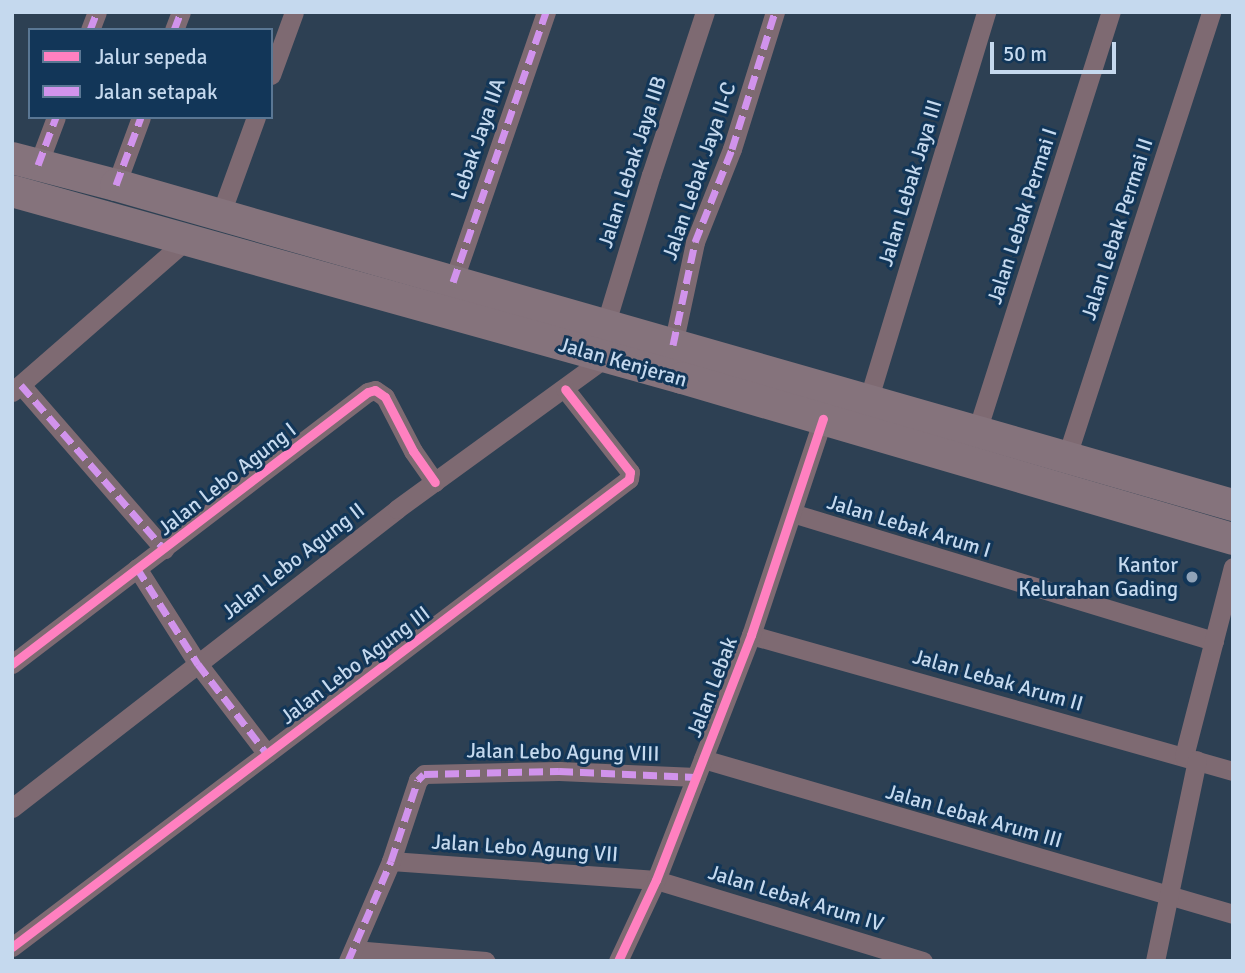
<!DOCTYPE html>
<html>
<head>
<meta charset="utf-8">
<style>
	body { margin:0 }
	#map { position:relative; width:1245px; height:973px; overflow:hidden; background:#2d4053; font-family:Signika,sans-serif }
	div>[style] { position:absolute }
	.street>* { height:19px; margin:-9.5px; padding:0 9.5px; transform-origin:9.5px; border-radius:9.5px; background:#7e6a72 }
	.primary>* { height:32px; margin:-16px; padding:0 16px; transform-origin:16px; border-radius:16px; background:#85737c }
	.quiet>* { height:7px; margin-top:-3.5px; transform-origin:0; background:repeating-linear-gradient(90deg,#d193ec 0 14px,transparent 0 21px) }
	.cycleway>* { height:9px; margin:-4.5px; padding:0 4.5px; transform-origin:4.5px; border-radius:4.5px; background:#ff80c0 }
	.dots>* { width:19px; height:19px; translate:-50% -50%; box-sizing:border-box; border:4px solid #123658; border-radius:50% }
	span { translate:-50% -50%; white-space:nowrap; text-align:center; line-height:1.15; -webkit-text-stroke:6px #123658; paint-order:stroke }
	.street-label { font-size:21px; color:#c5d9ee }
	.poi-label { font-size:21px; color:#c5d9ee }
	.right { translate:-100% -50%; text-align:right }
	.frame { position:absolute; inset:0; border:14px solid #c5d9ee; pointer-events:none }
	.legend { position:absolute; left:28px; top:28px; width:245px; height:91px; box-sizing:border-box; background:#123658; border:2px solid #5a7794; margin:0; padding:9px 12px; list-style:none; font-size:21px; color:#c5d9ee }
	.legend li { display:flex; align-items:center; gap:14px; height:35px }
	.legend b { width:35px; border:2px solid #5a7794 }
	.scale { position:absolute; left:990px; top:42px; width:126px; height:32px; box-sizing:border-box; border:4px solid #c5d9ee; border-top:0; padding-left:9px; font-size:21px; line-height:24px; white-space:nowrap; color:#c5d9ee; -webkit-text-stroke:5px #123658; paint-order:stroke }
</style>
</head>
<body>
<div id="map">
	<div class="street">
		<i style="left:90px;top:30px;width:19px;rotate:-69deg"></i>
		<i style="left:174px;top:30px;width:19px;rotate:-69deg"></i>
		<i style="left:271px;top:75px;width:67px;rotate:-69.9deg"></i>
		<i style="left:38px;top:165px;width:51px;rotate:-69.4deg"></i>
		<i style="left:116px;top:185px;width:72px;rotate:-69.8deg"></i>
		<i style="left:220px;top:216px;width:105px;rotate:-70deg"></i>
		<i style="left:453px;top:282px;width:286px;rotate:-71deg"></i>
		<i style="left:605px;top:326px;width:158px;rotate:-73.1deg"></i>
		<i style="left:651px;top:175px;width:172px;rotate:-71.7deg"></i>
		<i style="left:673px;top:345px;width:105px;rotate:-77.9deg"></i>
		<i style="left:695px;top:242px;width:100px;rotate:-68.3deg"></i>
		<i style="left:732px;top:149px;width:144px;rotate:-72.6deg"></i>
		<i style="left:21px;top:385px;width:218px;rotate:48.9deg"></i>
		<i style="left:12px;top:392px;width:230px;rotate:-41.1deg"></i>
		<i style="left:868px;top:401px;width:407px;rotate:-73.1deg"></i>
		<i style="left:976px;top:434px;width:443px;rotate:-72.3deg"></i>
		<i style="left:1066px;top:459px;width:470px;rotate:-72deg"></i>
		<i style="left:792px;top:513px;width:441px;rotate:16.9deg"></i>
		<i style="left:137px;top:568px;width:114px;rotate:57.6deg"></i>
		<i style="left:198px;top:664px;width:113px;rotate:52.5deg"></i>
		<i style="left:751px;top:635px;width:501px;rotate:15.76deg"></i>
		<i style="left:12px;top:664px;width:448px;rotate:-37.4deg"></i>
		<i style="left:368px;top:392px;width:7px;rotate:-16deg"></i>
		<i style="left:375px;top:390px;width:12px;rotate:35deg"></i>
		<i style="left:385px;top:397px;width:61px;rotate:62.6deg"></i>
		<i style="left:413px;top:451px;width:38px;rotate:55deg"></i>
		<i style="left:1184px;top:756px;width:195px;rotate:-75.5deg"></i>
		<i style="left:703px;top:759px;width:552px;rotate:16.3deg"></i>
		<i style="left:12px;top:808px;width:487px;rotate:-37.8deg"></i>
		<i style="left:397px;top:509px;width:258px;rotate:-36deg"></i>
		<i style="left:391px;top:861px;width:266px;rotate:4.1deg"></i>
		<i style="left:656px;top:880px;width:279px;rotate:16.9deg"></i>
		<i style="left:12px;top:947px;width:774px;rotate:-37.18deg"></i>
		<i style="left:629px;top:479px;width:7px;rotate:-82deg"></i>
		<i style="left:630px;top:472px;width:105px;rotate:-128.1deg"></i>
		<i style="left:354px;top:950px;width:132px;rotate:4.8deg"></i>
		<i style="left:348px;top:961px;width:109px;rotate:-66.7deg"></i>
		<i style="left:391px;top:861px;width:85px;rotate:-71.6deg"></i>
		<i style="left:418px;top:780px;width:8px;rotate:-45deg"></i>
		<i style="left:424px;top:774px;width:135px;rotate:-1.3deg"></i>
		<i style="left:559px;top:771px;width:137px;rotate:2.5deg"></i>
		<i style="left:618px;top:961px;width:89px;rotate:-64.9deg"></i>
		<i style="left:656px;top:880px;width:263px;rotate:-68.8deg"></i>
		<i style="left:751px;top:635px;width:228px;rotate:-71.6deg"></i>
		<i style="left:1155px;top:961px;width:205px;rotate:-78.2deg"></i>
	</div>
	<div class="primary">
		<i style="left:12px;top:158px;width:107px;rotate:14.6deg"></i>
		<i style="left:116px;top:185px;width:1162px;rotate:15.99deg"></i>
		<i style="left:12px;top:191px;width:696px;rotate:15.59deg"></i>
		<i style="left:682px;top:378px;width:574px;rotate:16.29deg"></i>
	</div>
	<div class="quiet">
		<i style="left:90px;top:30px;width:19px;rotate:-69deg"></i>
		<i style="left:174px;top:30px;width:19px;rotate:-69deg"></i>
		<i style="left:38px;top:165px;width:51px;rotate:-69.4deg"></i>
		<i style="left:116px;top:185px;width:72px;rotate:-69.8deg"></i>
		<i style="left:453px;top:282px;width:286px;rotate:-71deg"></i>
		<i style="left:673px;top:345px;width:105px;rotate:-77.9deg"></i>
		<i style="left:695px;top:242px;width:100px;rotate:-68.3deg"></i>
		<i style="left:732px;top:149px;width:144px;rotate:-72.6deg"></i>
		<i style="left:21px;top:385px;width:218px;rotate:48.9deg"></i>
		<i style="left:137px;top:568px;width:114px;rotate:57.6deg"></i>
		<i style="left:198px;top:664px;width:113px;rotate:52.5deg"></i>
		<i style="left:348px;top:961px;width:109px;rotate:-66.7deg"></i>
		<i style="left:391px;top:861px;width:85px;rotate:-71.6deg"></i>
		<i style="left:418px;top:780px;width:8px;rotate:-45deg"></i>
		<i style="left:424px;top:774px;width:135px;rotate:-1.3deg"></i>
		<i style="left:559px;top:771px;width:137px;rotate:2.5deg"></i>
	</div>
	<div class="cycleway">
		<i style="left:12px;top:664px;width:448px;rotate:-37.4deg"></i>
		<i style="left:368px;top:392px;width:7px;rotate:-16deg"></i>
		<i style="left:375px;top:390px;width:12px;rotate:35deg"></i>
		<i style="left:385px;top:397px;width:61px;rotate:62.6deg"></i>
		<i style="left:413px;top:451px;width:38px;rotate:55deg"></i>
		<i style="left:12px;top:947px;width:774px;rotate:-37.18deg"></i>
		<i style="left:629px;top:479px;width:7px;rotate:-82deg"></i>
		<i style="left:630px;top:472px;width:105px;rotate:-128.1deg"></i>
		<i style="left:618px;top:961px;width:89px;rotate:-64.9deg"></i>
		<i style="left:656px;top:880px;width:263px;rotate:-68.8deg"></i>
		<i style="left:751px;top:635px;width:228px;rotate:-71.6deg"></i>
	</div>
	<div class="dots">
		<i style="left:1192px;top:577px;background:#90a3b8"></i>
	</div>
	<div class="street-label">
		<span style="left:478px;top:139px;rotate:-71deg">Lebak Jaya IIA</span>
		<span style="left:632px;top:162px;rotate:-72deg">Jalan Lebak Jaya IIB</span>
		<span style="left:699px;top:171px;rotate:-71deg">Jalan Lebak Jaya II-C</span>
		<span style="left:910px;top:183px;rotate:-73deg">Jalan Lebak Jaya III</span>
		<span style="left:1022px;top:216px;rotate:-72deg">Jalan Lebak Permai I</span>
		<span style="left:1117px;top:229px;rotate:-72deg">Jalan Lebak Permai II</span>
		<span style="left:623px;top:362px;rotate:16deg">Jalan Kenjeran</span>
		<span style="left:227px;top:479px;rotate:-38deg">Jalan Lebo Agung I</span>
		<span style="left:909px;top:526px;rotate:17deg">Jalan Lebak Arum I</span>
		<span style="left:293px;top:561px;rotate:-38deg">Jalan Lebo Agung II</span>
		<span style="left:355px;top:665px;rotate:-37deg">Jalan Lebo Agung III</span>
		<span style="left:998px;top:680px;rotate:16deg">Jalan Lebak Arum II</span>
		<span style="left:712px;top:687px;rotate:-69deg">Jalan Lebak</span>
		<span style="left:563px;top:752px;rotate:1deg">Jalan Lebo Agung VIII</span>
		<span style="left:974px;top:816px;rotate:16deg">Jalan Lebak Arum III</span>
		<span style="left:525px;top:848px;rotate:4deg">Jalan Lebo Agung VII</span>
		<span style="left:796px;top:898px;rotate:17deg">Jalan Lebak Arum IV</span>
	</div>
	<div class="poi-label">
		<span class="right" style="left:1178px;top:577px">Kantor<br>Kelurahan Gading</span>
	</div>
	<div class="frame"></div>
	<ul class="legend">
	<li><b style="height:9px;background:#ff80c0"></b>Jalur sepeda</li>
	<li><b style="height:9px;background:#d193ec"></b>Jalan setapak</li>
	</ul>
	<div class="scale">50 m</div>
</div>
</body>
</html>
